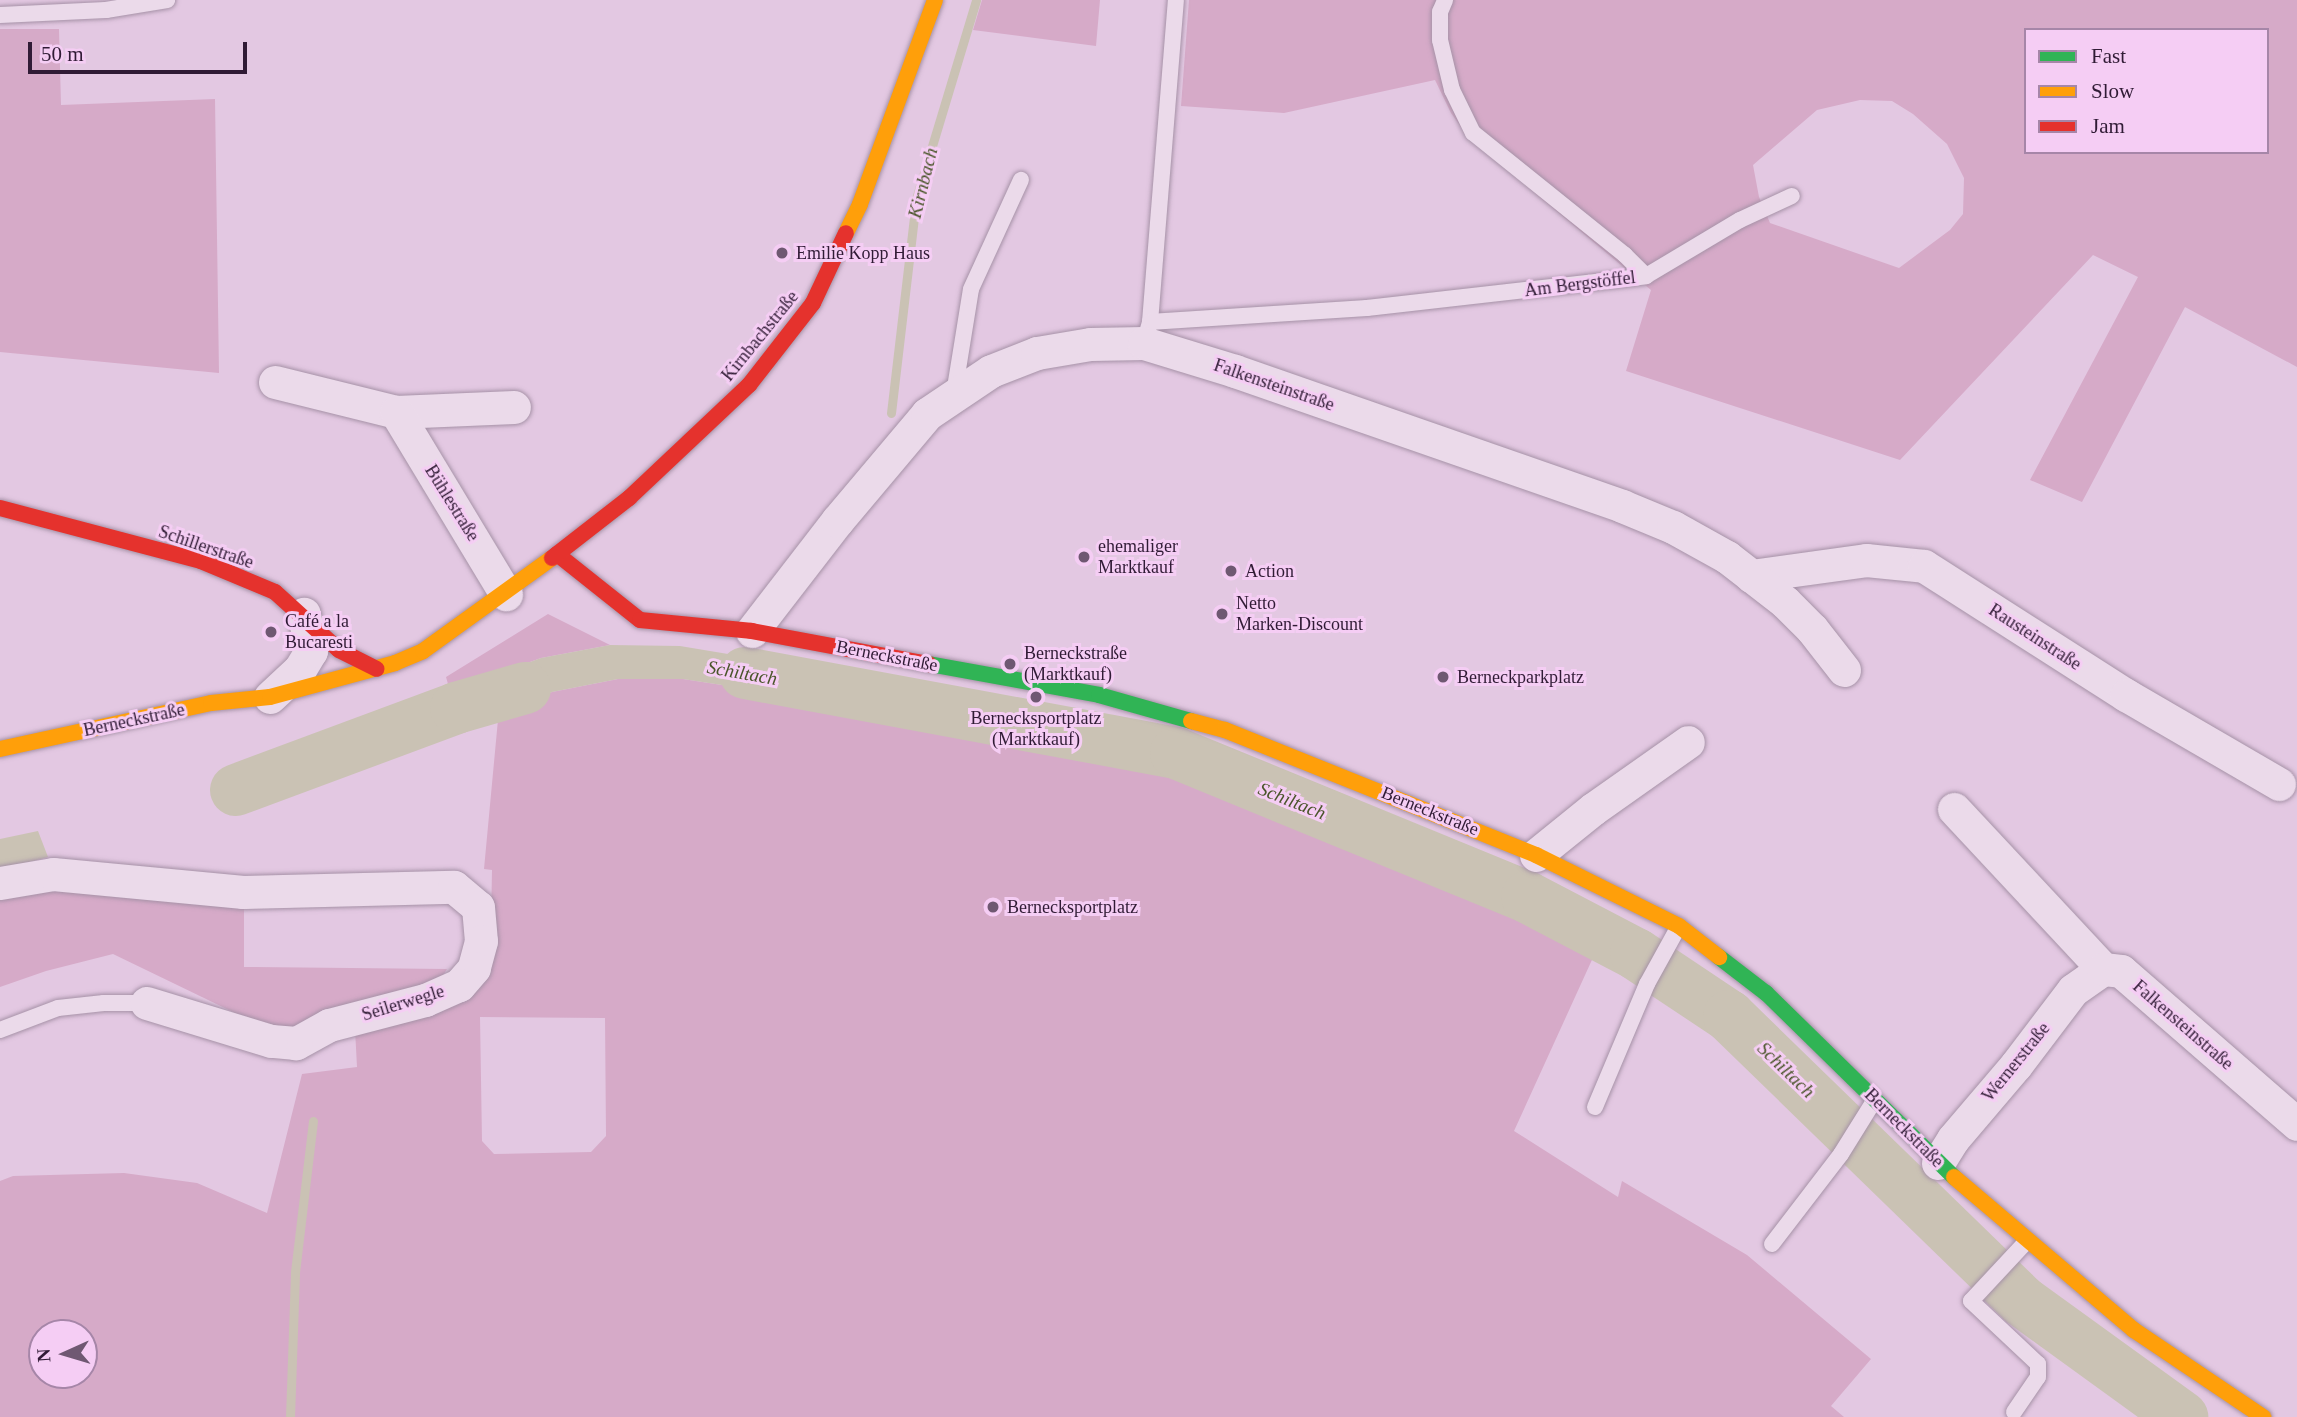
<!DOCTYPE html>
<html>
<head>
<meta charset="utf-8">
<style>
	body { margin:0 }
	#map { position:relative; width:2297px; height:1417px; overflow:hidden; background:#e3c8e2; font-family:"Times New Roman",serif }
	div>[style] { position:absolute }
	.green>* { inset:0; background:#d6aac8 }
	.water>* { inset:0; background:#cac2b4; transform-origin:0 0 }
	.stream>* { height:9px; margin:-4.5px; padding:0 4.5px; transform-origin:4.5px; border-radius:4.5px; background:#cac2b4 }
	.river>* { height:52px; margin:-26px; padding:0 26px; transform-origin:26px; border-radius:26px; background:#cac2b4 }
	.roads { filter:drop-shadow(0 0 2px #a692a7) drop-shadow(0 0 2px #a692a7) }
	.lane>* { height:16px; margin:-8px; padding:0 8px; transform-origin:8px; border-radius:8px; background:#ebdaea }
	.street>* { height:33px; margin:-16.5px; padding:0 16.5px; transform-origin:16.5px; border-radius:16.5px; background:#ebdaea }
	.fast>* { height:16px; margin:-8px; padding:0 8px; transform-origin:8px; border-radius:8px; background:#30b455 }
	.slow>* { height:16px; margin:-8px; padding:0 8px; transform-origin:8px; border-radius:8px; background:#ff9f0a }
	.jam>* { height:16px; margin:-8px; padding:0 8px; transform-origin:8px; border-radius:8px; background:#e5322d }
	.dots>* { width:19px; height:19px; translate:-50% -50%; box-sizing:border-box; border:4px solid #f5cdf4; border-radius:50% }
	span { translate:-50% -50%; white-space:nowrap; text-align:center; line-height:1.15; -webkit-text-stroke:6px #f5cdf4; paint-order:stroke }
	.poi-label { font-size:18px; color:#301b35 }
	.left { translate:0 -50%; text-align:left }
	.street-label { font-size:18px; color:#301b35 }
	.water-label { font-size:19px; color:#4a552a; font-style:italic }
	.legend { position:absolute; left:2024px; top:28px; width:245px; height:126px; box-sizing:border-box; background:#f5cdf4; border:2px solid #a686a8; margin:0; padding:9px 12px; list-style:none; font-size:21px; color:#301b35 }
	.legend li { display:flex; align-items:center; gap:14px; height:35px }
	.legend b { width:35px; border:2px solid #a686a8 }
	.north { position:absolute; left:28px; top:1319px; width:70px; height:70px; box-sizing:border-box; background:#f5cdf4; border:2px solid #a686a8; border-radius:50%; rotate:266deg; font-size:19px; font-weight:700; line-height:28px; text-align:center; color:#301b35 }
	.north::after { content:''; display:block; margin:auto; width:24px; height:32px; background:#6f5872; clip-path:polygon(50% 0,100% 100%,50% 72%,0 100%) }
	.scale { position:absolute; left:28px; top:42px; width:219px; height:32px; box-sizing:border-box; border:4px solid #301b35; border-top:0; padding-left:9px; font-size:21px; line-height:24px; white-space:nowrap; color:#301b35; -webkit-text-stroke:5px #f5cdf4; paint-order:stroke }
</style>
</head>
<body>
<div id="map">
	<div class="green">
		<i style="clip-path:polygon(982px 0,1100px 0,1096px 46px,973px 30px)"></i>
		<i style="clip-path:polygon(evenodd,1189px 0,2297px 0,2297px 367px,2185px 307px,2082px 502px,2030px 480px,2138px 277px,2093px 255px,1900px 460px,1626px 371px,1651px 290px,1469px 138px,1451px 113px,1435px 80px,1284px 113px,1181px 106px,1189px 0,2026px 30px,2267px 30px,2267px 152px,2026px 152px,2026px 30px,1189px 0,1860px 100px,1892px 101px,1913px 114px,1947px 144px,1964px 178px,1963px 214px,1950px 230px,1899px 268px,1770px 223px,1759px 197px,1753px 165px,1817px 110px,1860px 100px)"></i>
		<i style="clip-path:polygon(0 29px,59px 29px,61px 105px,215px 99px,219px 373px,0 352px)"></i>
		<i style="clip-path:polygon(548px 614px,610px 645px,541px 658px,450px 691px,446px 677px)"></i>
		<i style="clip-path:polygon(evenodd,618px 679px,683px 679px,813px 699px,1156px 764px,1596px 951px,1514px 1131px,1618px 1197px,1622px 1181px,1747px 1255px,1871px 1359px,1831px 1406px,1844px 1417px,0 1417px,0 1181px,13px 1176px,124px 1173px,197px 1183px,267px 1213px,302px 1074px,357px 1067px,355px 1029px,402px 1023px,439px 1013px,479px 989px,491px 922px,492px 870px,484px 869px,499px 709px,552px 692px,618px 679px,480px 1017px,605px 1018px,606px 1136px,591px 1152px,494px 1154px,482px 1141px,480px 1017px,618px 679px,42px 1333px,84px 1333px,84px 1375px,42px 1375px,42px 1333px)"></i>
		<i style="clip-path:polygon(95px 889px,244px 908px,244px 967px,447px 969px,440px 980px,290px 1029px,264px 1027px,113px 954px,46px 971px,0 987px,0 893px)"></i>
	</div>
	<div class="water">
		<i style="clip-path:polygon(610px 645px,680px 646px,818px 669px,813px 699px,683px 679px,618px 679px,552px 692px,461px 723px,450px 691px,541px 658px)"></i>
		<i style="left:433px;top:699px;width:35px;height:215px;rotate:68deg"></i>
		<i style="clip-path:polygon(38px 831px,48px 857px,0 870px,0 839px)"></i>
		<i style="clip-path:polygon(2169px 1394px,2199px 1417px,2153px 1417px)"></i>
	</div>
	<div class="stream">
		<i style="left:891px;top:413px;width:215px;rotate:-83.3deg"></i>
		<i style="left:916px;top:199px;width:208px;rotate:-73.2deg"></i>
		<i style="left:290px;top:1417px;width:145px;rotate:-88deg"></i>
		<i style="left:295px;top:1272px;width:152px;rotate:-83.2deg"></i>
	</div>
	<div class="river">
		<i style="left:745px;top:673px;width:438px;rotate:10.5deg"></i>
		<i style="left:1176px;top:753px;width:379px;rotate:22.3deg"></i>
		<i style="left:1527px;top:897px;width:123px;rotate:27.6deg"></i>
		<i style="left:1636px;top:954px;width:112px;rotate:33.7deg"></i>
		<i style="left:1729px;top:1016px;width:409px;rotate:44.2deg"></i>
		<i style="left:2022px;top:1301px;width:198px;rotate:35.9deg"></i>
		<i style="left:236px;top:790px;width:235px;rotate:-20.4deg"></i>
		<i style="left:456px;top:708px;width:72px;rotate:-16.2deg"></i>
	</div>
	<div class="roads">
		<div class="lane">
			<i style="left:0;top:15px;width:106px;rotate:-2.7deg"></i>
			<i style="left:106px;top:10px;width:62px;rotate:-9.3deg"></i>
			<i style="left:1646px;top:276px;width:109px;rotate:-30.8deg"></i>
			<i style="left:1740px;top:220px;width:57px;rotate:-24.8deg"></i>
			<i style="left:1150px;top:322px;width:323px;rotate:-85.4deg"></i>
			<i style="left:1144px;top:343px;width:22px;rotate:-74deg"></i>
			<i style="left:1150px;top:322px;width:217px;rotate:-3.7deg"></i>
			<i style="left:1367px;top:308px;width:281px;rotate:-6.5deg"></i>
			<i style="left:1646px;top:276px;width:30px;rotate:-135deg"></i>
			<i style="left:1625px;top:255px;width:195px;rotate:-141.2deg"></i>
			<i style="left:1473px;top:133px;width:48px;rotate:-116deg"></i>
			<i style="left:1452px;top:90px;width:51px;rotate:-103.5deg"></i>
			<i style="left:1440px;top:40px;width:28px;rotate:-90deg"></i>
			<i style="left:1440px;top:12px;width:13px;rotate:-67deg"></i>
			<i style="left:954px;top:394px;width:106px;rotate:-80.8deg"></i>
			<i style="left:971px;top:289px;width:120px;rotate:-65.4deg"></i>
			<i style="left:0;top:1030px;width:62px;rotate:-20.8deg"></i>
			<i style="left:58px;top:1008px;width:46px;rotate:-6.2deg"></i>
			<i style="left:104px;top:1003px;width:43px"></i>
			<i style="left:1595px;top:1107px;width:134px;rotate:-67.1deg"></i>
			<i style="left:1647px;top:984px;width:66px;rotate:-61.1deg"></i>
			<i style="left:1772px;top:1244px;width:113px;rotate:-52.5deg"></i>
			<i style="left:1841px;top:1154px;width:62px;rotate:-58.1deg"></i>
			<i style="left:2014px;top:1412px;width:42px;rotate:-55.6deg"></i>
			<i style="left:2038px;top:1377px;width:13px;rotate:-90deg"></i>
			<i style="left:2038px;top:1364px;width:92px;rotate:-136.8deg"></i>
			<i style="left:1971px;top:1301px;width:82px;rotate:-47deg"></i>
		</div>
		<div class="street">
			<i style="left:275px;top:382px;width:125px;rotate:13.9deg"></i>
			<i style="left:396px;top:412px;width:118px;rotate:-2.4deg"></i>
			<i style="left:396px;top:412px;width:213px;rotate:58.9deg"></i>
			<i style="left:1751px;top:576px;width:116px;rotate:-7.9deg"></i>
			<i style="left:1866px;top:560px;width:58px;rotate:5.9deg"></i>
			<i style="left:1924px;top:566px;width:240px;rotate:32.6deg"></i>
			<i style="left:2126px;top:695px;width:177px;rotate:30.2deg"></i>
			<i style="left:752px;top:631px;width:139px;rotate:-52.3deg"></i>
			<i style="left:837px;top:521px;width:140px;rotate:-49.9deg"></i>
			<i style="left:927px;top:414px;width:77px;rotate:-33.9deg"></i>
			<i style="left:991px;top:371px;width:49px;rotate:-21.4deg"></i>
			<i style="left:1037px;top:353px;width:54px;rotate:-9.6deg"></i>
			<i style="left:1090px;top:344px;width:54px;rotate:-1.1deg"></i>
			<i style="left:1144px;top:343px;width:95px;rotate:17.1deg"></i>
			<i style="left:1235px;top:371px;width:410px;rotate:19.2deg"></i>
			<i style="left:1622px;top:506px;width:55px;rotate:22.4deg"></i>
			<i style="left:1673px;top:527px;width:62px;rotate:29.1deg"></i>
			<i style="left:1727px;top:557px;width:73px;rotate:37.8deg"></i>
			<i style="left:1785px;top:602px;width:38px;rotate:45deg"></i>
			<i style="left:1812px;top:629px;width:52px;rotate:52deg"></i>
			<i style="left:270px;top:697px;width:41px;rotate:-43deg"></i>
			<i style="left:300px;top:669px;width:21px;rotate:-59deg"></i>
			<i style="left:311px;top:651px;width:38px;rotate:-101deg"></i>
			<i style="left:1954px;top:809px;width:219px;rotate:47deg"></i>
			<i style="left:1536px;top:855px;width:73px;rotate:-38.9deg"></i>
			<i style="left:1593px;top:809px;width:116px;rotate:-35.2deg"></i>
			<i style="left:0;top:883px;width:54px;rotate:-9.6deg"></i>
			<i style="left:53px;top:874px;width:191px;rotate:5.4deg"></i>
			<i style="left:243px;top:892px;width:211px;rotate:-1.4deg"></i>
			<i style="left:454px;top:887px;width:31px;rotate:40deg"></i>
			<i style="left:478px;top:907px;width:34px;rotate:85deg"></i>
			<i style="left:481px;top:941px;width:28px;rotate:105deg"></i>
			<i style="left:474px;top:968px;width:23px;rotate:131deg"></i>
			<i style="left:459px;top:985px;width:37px;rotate:156deg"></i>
			<i style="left:425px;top:1000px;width:99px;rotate:165.4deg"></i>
			<i style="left:329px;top:1025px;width:38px;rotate:151deg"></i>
			<i style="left:296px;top:1043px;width:25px;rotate:-175deg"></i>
			<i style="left:271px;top:1041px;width:130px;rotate:-163deg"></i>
			<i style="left:1938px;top:1163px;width:28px;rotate:-58deg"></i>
			<i style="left:1953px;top:1139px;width:97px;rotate:-49.6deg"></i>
			<i style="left:2016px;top:1065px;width:94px;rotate:-52.8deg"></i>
			<i style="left:2073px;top:990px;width:37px;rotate:-35deg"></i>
			<i style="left:2103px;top:969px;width:18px;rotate:6deg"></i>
			<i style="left:2121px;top:971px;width:233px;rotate:41deg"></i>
		</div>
		<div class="fast">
			<i style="left:929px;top:664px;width:173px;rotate:10.3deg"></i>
			<i style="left:1099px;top:695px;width:96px;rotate:15.8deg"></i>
			<i style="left:1719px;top:957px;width:59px;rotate:37.5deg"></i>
			<i style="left:1766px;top:993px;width:263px;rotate:44.4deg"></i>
		</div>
		<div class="slow">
			<i style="left:846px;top:233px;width:32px;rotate:-64deg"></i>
			<i style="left:860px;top:204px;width:217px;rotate:-69.8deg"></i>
			<i style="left:1191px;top:721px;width:35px;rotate:15deg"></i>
			<i style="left:1225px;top:730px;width:335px;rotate:21.9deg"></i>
			<i style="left:1536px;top:855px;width:160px;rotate:26.4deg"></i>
			<i style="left:1679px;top:926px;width:51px;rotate:37.8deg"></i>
			<i style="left:0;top:749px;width:216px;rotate:-12.3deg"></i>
			<i style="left:211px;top:703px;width:59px;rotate:-5.8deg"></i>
			<i style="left:270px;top:697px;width:130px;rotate:-15.2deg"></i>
			<i style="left:395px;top:663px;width:30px;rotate:-23deg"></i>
			<i style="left:423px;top:651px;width:159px;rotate:-35.8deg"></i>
			<i style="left:1954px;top:1177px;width:236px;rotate:40.4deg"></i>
			<i style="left:2134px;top:1330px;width:156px;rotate:34deg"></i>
		</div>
		<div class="jam">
			<i style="left:0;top:508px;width:208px;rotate:14.8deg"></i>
			<i style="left:201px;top:561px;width:80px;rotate:22.7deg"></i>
			<i style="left:275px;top:592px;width:86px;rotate:42.2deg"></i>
			<i style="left:339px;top:650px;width:42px;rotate:26.6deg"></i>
			<i style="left:557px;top:554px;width:106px;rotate:38.5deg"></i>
			<i style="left:640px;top:620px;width:113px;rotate:5.6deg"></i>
			<i style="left:752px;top:631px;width:180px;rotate:10.6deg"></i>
			<i style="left:552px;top:558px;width:98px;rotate:-37.9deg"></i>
			<i style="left:629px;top:498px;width:165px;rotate:-43.3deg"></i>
			<i style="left:749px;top:385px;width:104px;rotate:-52deg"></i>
			<i style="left:813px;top:303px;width:77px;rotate:-64.8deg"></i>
		</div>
	</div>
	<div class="dots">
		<i style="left:782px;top:253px;background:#6f5872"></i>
		<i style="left:1084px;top:557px;background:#6f5872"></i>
		<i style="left:1231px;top:571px;background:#6f5872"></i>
		<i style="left:1222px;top:614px;background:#6f5872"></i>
		<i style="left:271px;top:632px;background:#6f5872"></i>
		<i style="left:1010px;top:664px;background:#6f5872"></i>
		<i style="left:1443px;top:677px;background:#6f5872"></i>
		<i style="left:1036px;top:697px;background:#6f5872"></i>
		<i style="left:993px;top:907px;background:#6f5872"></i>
	</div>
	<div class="poi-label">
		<span class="left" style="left:796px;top:253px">Emilie Kopp Haus</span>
		<span class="left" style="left:1098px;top:557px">ehemaliger<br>Marktkauf</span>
		<span class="left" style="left:1245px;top:571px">Action</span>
		<span class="left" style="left:1236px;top:614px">Netto<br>Marken-Discount</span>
		<span class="left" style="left:285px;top:632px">Café a la<br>Bucaresti</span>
		<span class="left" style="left:1024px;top:664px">Berneckstraße<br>(Marktkauf)</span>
		<span class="left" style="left:1457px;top:677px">Berneckparkplatz</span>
		<span style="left:1036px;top:729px">Bernecksportplatz<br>(Marktkauf)</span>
		<span class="left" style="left:1007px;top:907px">Bernecksportplatz</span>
	</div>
	<div class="street-label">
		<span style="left:1580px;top:284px;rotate:-7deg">Am Bergstöffel</span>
		<span style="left:760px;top:336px;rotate:-51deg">Kirnbachstraße</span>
		<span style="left:1274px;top:385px;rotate:19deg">Falkensteinstraße</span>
		<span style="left:452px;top:503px;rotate:58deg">Bühlestraße</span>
		<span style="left:206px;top:547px;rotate:19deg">Schillerstraße</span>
		<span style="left:2035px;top:637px;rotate:33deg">Rausteinstraße</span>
		<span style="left:887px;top:656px;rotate:11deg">Berneckstraße</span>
		<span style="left:134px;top:720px;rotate:-12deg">Berneckstraße</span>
		<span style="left:1430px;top:811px;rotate:22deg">Berneckstraße</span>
		<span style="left:403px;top:1003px;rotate:-17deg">Seilerwegle</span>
		<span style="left:2183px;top:1025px;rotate:41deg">Falkensteinstraße</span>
		<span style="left:2016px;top:1062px;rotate:-51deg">Wernerstraße</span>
		<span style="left:1904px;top:1128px;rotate:45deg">Berneckstraße</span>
	</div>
	<div class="water-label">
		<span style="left:923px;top:183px;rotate:-76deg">Kirnbach</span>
		<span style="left:742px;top:673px;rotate:10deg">Schiltach</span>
		<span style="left:1292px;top:801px;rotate:22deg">Schiltach</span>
		<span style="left:1786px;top:1070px;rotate:44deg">Schiltach</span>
	</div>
	<ul class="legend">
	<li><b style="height:9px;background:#30b455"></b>Fast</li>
	<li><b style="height:9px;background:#ff9f0a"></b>Slow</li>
	<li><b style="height:9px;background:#e5322d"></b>Jam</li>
	</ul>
	<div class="north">N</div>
	<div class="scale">50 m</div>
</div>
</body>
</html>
